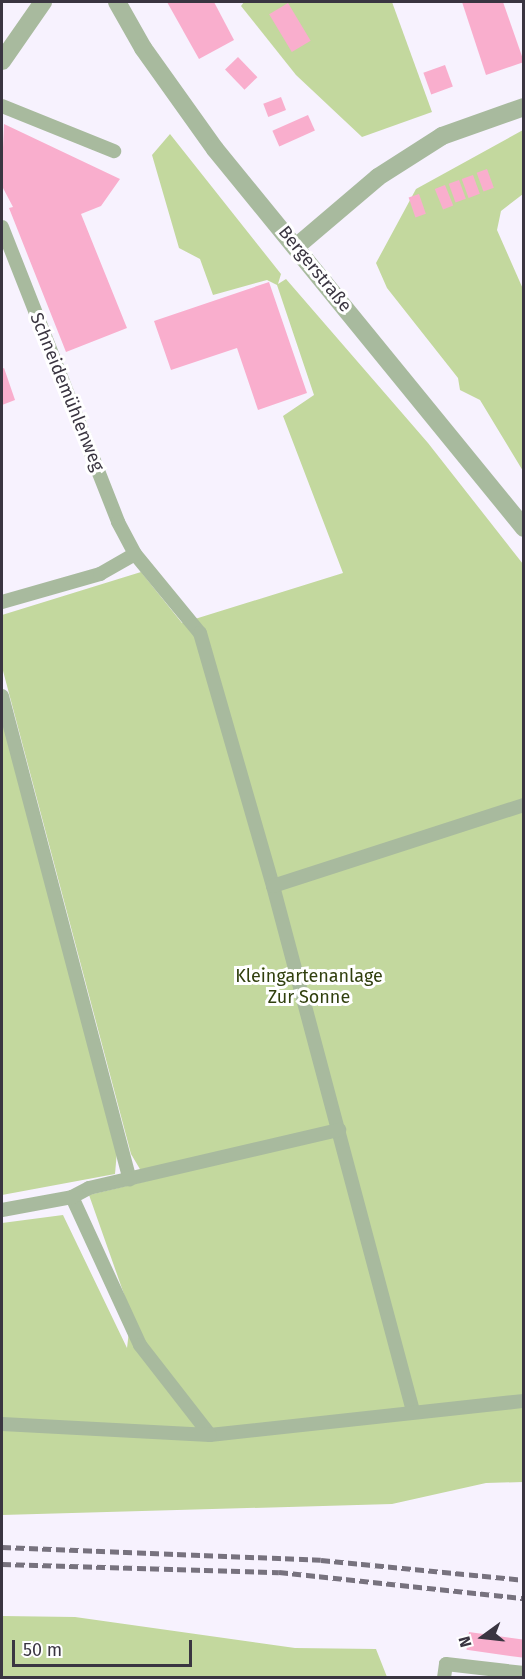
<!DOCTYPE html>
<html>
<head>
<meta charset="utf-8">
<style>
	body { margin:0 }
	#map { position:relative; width:525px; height:1679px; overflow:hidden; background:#f7f2fe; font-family:"Fira Sans",sans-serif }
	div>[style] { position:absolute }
	.green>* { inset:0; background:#c3d89e }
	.building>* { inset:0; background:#f9aecd; transform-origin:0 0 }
	.service>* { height:14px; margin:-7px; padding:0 7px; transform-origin:7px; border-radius:7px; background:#a8ba9e }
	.minor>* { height:18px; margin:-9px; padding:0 9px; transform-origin:9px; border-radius:9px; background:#a8ba9e }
	.rail>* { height:4.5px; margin-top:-2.25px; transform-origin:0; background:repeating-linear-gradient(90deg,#77727e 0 9px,transparent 0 13.5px) }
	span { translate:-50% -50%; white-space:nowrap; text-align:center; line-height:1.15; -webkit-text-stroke:6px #fff; paint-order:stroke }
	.street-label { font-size:18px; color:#3a3541 }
	.park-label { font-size:18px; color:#31400e }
	.frame { position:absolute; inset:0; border:3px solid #3a3541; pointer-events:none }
	.north { position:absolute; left:453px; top:1607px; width:60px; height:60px; -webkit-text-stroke:4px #fff; paint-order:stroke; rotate:255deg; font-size:16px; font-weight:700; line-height:24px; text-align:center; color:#3a3541 }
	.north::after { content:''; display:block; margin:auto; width:21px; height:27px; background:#3a3541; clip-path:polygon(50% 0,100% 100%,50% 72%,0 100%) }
	.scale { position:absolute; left:12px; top:1640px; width:180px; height:27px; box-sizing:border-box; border:3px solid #3a3541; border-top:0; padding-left:8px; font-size:18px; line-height:21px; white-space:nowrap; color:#3a3541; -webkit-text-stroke:4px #fff; paint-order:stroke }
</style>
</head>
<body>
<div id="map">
	<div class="green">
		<i style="clip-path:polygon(244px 2px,392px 2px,432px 112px,362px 137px,296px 75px,241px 6px)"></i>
		<i style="clip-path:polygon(523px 130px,523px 194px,501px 211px,497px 230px,523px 289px,523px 471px,480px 400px,460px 390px,458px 378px,387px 288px,376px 263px,416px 189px)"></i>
		<i style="clip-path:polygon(170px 134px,281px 274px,278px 284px,286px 279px,428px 443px,523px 564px,523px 1482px,486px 1483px,392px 1504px,2px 1515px,2px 1223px,63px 1215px,127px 1348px,131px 1314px,89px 1195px,147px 1181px,131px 1154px,2px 667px,2px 615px,141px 572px,182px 623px,343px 573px,283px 416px,314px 395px,277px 285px,267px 280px,213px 295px,200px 259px,179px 248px,152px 155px)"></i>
		<i style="clip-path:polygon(2px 719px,117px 1151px,115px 1174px,2px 1195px)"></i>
		<i style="clip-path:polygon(2px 1616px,75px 1617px,295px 1648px,376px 1649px,387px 1677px,2px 1677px)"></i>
	</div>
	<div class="building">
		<i style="clip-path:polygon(167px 2px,214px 2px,234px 40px,199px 59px)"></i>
		<i style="clip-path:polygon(462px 2px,503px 2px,524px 62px,486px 75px)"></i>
		<i style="left:288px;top:3px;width:44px;height:22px;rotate:59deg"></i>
		<i style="left:238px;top:57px;width:28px;height:18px;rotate:46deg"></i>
		<i style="left:445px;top:65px;width:23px;height:23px;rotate:70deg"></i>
		<i style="left:281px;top:97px;width:14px;height:19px;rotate:69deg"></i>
		<i style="left:308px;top:115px;width:17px;height:39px;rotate:66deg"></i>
		<i style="clip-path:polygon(4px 124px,120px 179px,101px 206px,81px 214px,127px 328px,66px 352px,9px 208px,13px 207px,3px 188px,2px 171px)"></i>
		<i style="left:487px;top:169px;width:20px;height:11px;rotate:70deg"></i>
		<i style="left:473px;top:175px;width:20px;height:12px;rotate:70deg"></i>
		<i style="left:459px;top:180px;width:20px;height:11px;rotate:70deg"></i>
		<i style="left:445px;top:185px;width:22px;height:11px;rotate:68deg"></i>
		<i style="left:419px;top:194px;width:21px;height:11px;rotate:71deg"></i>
		<i style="clip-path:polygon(269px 282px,307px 393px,258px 410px,237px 348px,171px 370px,154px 321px)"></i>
		<i style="clip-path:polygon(4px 368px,15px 400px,2px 405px,2px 369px)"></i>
		<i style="left:469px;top:1632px;width:56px;height:18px;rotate:8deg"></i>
	</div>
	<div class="service">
		<i style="left:2px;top:106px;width:121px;rotate:21.9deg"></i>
		<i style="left:2px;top:227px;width:317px;rotate:68.5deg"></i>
		<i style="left:118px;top:522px;width:36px;rotate:62deg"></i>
		<i style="left:135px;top:554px;width:102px;rotate:50.6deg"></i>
		<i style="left:200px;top:633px;width:263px;rotate:73.9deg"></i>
		<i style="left:273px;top:886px;width:543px;rotate:75.07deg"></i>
		<i style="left:2px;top:602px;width:102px;rotate:-15.9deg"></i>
		<i style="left:100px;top:574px;width:40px;rotate:-29.7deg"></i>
		<i style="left:2px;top:696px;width:500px;rotate:75.2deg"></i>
		<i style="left:273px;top:886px;width:264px;rotate:-17.9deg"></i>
		<i style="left:72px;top:1197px;width:163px;rotate:65.3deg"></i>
		<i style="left:140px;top:1345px;width:114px;rotate:52.1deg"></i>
		<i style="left:210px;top:1435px;width:316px;rotate:-6.2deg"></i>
		<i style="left:2px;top:1210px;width:71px;rotate:-10.5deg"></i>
		<i style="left:72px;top:1197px;width:19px;rotate:-28deg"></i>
		<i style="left:89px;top:1188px;width:257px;rotate:-13.1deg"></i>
		<i style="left:2px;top:1424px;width:208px;rotate:3deg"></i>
		<i style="left:444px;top:1678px;width:14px;rotate:-82deg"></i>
		<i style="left:446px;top:1664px;width:79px;rotate:6.6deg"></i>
	</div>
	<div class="minor">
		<i style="left:117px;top:2px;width:53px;rotate:60.5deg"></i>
		<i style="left:143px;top:48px;width:124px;rotate:54.5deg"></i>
		<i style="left:215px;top:149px;width:489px;rotate:50.8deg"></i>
		<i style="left:2px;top:61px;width:72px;rotate:-55.2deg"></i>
		<i style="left:297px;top:246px;width:106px;rotate:-40.4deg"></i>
		<i style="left:378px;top:177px;width:76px;rotate:-32.6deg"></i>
		<i style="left:442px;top:136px;width:87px;rotate:-19.5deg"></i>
	</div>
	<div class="rail">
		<i style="left:2px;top:1547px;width:319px;rotate:2.3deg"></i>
		<i style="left:321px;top:1560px;width:204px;rotate:5.6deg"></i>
		<i style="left:2px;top:1564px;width:277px;rotate:1.7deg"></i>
		<i style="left:279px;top:1572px;width:246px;rotate:6.1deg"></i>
	</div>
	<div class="street-label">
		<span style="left:315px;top:269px;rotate:51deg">Bergerstraße</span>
		<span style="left:67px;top:392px;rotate:68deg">Schneidemühlenweg</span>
	</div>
	<div class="park-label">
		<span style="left:309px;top:987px">Kleingartenanlage<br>Zur Sonne</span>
	</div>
	<div class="frame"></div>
	<div class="north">N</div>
	<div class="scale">50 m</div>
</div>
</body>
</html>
